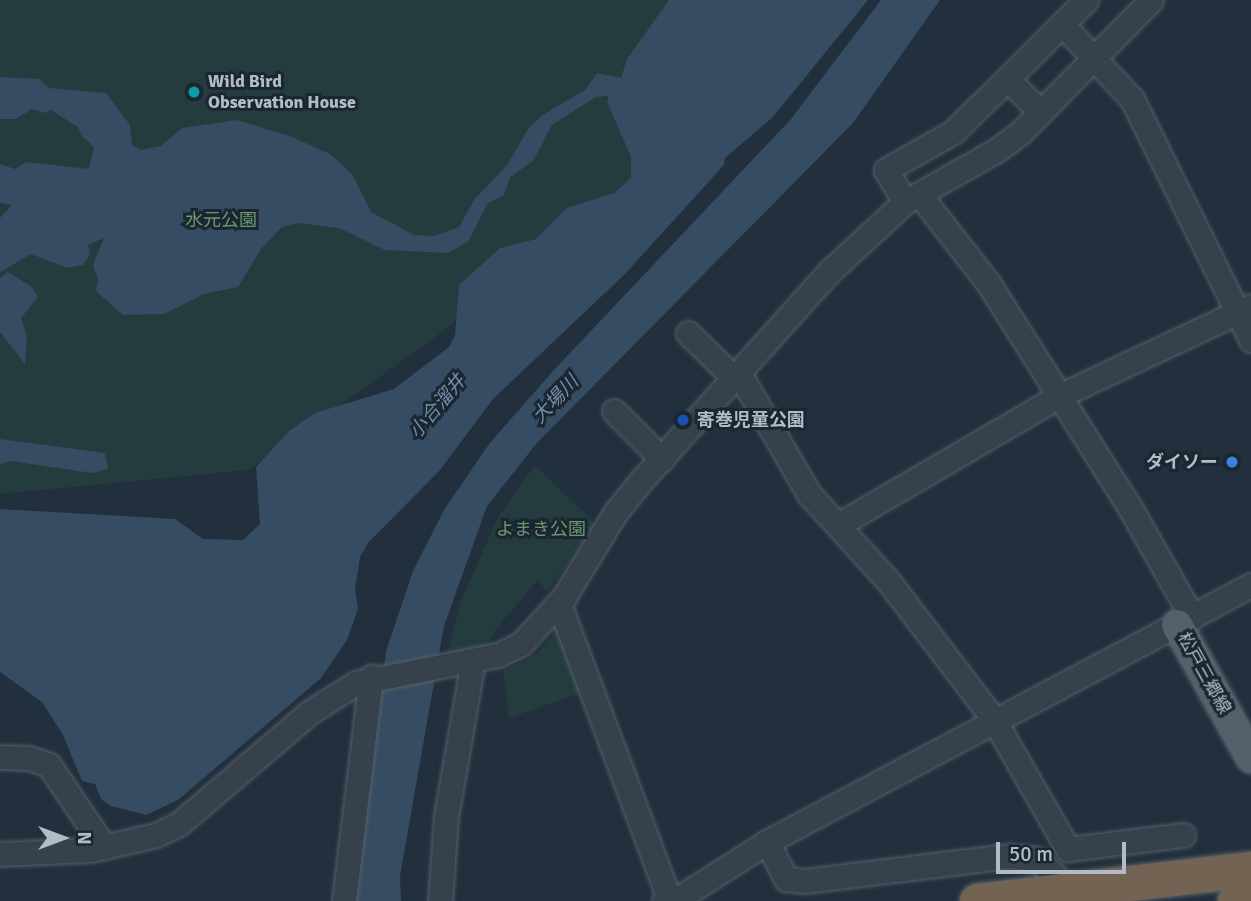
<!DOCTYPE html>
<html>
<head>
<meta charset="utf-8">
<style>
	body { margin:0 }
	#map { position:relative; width:1251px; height:901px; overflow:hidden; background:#222f3c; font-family:Signika,"Noto Sans JP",sans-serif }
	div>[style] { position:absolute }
	.green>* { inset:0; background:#243c3d }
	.water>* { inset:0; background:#354c63 }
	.roads { filter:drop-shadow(0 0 2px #545f6a) drop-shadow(0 0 2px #545f6a) }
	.minor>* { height:23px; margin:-11.5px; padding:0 11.5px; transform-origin:11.5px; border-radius:11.5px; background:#36414c }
	.major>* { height:30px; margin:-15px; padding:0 15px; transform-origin:15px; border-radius:15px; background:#54606c }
	.highway>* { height:35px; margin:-17.5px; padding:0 17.5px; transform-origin:17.5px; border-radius:17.5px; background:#726353 }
	.dots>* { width:19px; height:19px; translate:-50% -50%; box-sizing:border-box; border:4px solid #1b2631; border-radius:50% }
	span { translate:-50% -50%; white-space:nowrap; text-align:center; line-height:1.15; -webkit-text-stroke:6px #1b2631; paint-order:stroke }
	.poi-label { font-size:18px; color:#b1bcc8; font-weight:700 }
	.left { translate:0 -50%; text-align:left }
	.right { translate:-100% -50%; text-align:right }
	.park-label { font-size:18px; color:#68996f }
	.street-label { font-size:18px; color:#b1bcc8 }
	.water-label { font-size:19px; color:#718fab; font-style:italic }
	.north { position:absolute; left:28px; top:803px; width:70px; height:70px; -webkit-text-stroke:5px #1b2631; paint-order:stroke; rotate:90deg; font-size:19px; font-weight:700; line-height:28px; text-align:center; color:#b1bcc8 }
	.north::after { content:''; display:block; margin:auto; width:24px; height:32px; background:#b1bcc8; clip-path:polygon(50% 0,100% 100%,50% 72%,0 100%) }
	.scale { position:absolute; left:996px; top:842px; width:130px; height:32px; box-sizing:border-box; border:4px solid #b1bcc8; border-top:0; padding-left:9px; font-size:21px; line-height:24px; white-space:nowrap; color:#b1bcc8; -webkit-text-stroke:5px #1b2631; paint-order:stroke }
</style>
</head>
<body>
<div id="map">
	<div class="green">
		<i style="clip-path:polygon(0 0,742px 0,641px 172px,429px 342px,248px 470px,0 494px)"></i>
		<i style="clip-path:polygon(535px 465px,596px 524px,547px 592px,538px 580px,495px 630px,486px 649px,447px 655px,461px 601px,498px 517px)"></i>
		<i style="clip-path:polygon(561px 626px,582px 693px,509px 718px,503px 671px,537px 654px)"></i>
	</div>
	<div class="water">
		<i style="clip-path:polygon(669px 0,868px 0,773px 117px,725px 158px,724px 165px,625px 274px,493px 399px,440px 470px,368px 543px,360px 557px,355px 589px,358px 609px,347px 640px,321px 678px,178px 800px,146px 815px,111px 806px,101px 799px,95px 784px,82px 781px,63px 735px,42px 702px,0 672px,0 509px,175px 519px,203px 539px,243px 540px,260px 524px,256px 467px,289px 431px,315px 413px,394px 389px,449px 347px,455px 335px,459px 285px,500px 248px,536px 239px,567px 208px,614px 193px,631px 178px,631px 157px,607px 102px,609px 96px,596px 97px,552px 125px,533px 161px,510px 177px,504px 195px,488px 203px,468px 242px,448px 253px,385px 250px,339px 228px,299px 223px,282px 227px,261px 249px,238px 287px,204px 294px,164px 314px,123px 315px,96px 291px,98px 279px,93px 265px,104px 238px,88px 245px,90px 254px,83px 265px,67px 268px,31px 254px,0 272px,0 218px,12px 205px,0 203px,0 164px,15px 169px,26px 162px,89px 169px,94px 147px,82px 136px,78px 127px,51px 110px,44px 113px,32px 109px,16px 119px,0 119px,0 77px,39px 79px,49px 88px,106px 93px,130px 125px,132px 145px,141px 150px,161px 146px,182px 128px,237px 120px,290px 136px,330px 154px,352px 174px,371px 212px,414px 235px,434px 236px,459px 227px,474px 200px,507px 165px,530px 126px,543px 115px,586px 89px,597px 73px,621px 78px,627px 59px)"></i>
		<i style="clip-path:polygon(881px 0,940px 0,853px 123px,537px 443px,487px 506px,444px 626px,400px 876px,401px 901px,354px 901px,367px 764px,387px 648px,413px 571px,444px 510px,489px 444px,553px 371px,791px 119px)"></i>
		<i style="clip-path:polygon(8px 272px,32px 287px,38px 297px,21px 318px,27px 336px,25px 364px,0 332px,0 278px)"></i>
		<i style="clip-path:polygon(0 439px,105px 453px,108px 469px,92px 473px,10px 461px,0 464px)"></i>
	</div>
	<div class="roads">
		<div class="minor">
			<i style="left:1062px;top:24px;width:103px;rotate:47deg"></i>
			<i style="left:1132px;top:99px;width:269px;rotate:63.7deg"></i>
			<i style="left:1040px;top:111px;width:46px;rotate:-135.9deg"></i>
			<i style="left:1007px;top:79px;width:112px;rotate:-45deg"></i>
			<i style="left:919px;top:194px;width:114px;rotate:52.1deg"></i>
			<i style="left:989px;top:284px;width:262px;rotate:57.8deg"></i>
			<i style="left:1129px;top:506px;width:128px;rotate:60.4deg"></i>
			<i style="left:905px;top:202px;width:37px;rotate:-121deg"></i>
			<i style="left:886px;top:170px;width:77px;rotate:-29.6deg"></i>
			<i style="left:953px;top:132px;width:76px;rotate:-44.5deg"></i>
			<i style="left:688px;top:333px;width:67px;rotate:44.4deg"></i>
			<i style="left:740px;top:375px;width:138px;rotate:59.9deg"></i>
			<i style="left:809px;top:494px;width:119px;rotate:47.7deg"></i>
			<i style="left:889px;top:582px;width:173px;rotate:52.7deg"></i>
			<i style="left:994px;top:720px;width:149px;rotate:60.2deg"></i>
			<i style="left:1068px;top:849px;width:116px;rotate:-6.9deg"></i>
			<i style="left:614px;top:411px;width:68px;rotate:45deg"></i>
			<i style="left:838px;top:525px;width:256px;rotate:-30.3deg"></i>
			<i style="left:1059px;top:396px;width:212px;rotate:-25.1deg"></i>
			<i style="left:559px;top:604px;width:314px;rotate:69.5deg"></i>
			<i style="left:0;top:757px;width:29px;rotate:2deg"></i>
			<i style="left:29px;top:758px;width:21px;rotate:19deg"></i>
			<i style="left:49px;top:765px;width:99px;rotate:56.1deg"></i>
			<i style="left:767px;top:842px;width:42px;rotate:62.8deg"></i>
			<i style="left:786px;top:879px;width:19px;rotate:6deg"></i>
			<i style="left:805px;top:881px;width:207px;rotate:-7deg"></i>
			<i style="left:1010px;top:856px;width:27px;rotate:6deg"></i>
			<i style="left:1037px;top:859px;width:47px;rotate:43.3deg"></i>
			<i style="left:0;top:854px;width:90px;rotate:-2.5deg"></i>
			<i style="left:90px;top:850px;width:68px;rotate:-12.8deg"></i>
			<i style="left:156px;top:835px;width:25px;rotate:-26deg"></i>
			<i style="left:179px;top:824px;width:172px;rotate:-40.5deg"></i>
			<i style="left:310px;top:712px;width:54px;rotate:-32.2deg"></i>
			<i style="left:356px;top:683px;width:145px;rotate:-11.2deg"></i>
			<i style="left:498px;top:655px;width:25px;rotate:-26deg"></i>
			<i style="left:521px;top:644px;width:64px;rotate:-47.5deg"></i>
			<i style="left:564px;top:597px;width:98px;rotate:-58.7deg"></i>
			<i style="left:615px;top:513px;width:38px;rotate:-51deg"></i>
			<i style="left:639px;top:483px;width:287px;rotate:-48deg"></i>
			<i style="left:831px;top:270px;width:100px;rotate:-42.6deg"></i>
			<i style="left:905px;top:202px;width:106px;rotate:-29.5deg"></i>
			<i style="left:997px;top:150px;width:30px;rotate:-37deg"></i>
			<i style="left:1021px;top:132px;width:185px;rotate:-45.4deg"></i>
			<i style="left:344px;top:901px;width:226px;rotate:-83.1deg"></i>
			<i style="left:440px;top:901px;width:84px;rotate:-85.9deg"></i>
			<i style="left:446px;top:817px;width:158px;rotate:-80.2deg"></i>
			<i style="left:664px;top:901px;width:15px;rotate:-11deg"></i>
			<i style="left:679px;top:898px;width:104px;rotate:-32.5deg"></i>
			<i style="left:767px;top:842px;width:548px;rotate:-27.97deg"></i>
		</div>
		<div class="major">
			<i style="left:1177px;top:625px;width:152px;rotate:60.9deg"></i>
		</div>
		<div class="highway">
			<i style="left:977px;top:901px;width:276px;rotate:-6.7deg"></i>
			<i style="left:1235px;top:901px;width:16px;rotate:-7deg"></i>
		</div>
	</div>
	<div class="dots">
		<i style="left:194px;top:92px;background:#0f9aa8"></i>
		<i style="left:683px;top:420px;background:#1a4fb4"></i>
		<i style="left:1232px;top:462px;background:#3f7fe0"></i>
	</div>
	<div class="poi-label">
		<span class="left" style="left:208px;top:92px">Wild Bird<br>Observation House</span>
		<span class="left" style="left:697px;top:420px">寄巻児童公園</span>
		<span class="right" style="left:1218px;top:462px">ダイソー</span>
	</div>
	<div class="park-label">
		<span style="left:221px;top:220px">水元公園</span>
		<span style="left:541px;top:529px">よまき公園</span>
	</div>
	<div class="street-label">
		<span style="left:1204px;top:673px;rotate:61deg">松戸三郷線</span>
	</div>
	<div class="water-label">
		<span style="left:556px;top:400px;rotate:-47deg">大場川</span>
		<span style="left:438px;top:407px;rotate:-50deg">小合溜井</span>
	</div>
	<div class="north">N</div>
	<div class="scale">50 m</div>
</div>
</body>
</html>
